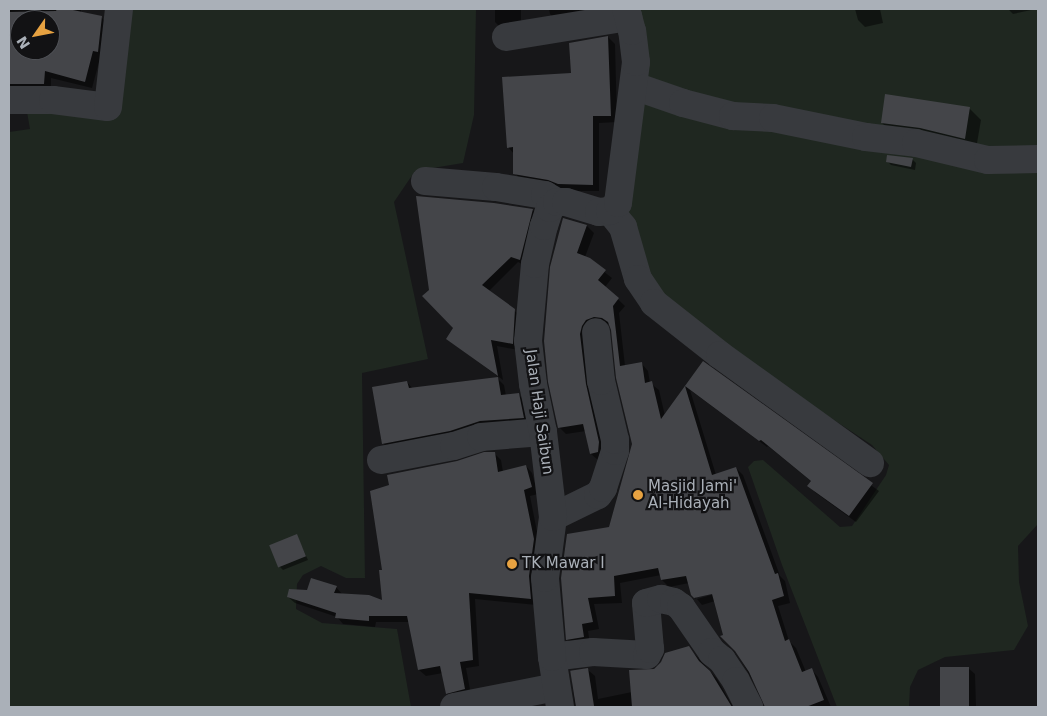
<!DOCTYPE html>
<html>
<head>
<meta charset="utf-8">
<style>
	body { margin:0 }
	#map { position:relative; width:1047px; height:716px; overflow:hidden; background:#171719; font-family:"DejaVu Sans",sans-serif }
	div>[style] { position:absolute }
	.green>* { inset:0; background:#1f2720 }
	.shadow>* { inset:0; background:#0007 }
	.building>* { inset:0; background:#444549; transform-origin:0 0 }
	.minor>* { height:28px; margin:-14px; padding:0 14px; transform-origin:14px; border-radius:14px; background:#383a3e }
	.dots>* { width:14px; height:14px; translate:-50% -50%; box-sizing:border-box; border:2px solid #121214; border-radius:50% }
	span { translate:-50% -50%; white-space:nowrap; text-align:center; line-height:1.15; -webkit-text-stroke:4.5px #121214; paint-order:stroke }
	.street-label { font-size:15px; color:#aab0b8 }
	.poi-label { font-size:15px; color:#aab0b8 }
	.left { translate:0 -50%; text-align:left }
	.frame { position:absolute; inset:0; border:10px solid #aab0b8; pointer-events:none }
	.north { position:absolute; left:10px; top:10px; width:50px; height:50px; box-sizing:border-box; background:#121214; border:1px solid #4f5156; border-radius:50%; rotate:237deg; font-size:14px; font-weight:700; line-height:20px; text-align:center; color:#aab0b8 }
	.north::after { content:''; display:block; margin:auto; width:18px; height:22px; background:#e7a241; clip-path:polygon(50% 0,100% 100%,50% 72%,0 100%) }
</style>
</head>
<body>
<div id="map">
	<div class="green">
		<i style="clip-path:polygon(121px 9px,476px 9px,474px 115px,463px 163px,415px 171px,394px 202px,428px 359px,362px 373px,365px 578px,346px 578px,321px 566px,303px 575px,297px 584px,296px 609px,322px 623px,397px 629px,411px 707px,9px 707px,9px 132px,30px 129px,26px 106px,108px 109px)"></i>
		<i style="clip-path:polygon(633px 9px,1038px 9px,1038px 524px,1018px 546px,1019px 582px,1028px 626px,1014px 650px,945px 657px,918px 670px,910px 687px,909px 707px,837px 707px,782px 565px,748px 467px,754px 461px,763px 460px,840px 527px,852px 526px,886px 475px,889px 465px,872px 445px,657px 304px,628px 214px)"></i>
	</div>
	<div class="shadow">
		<i style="clip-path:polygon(evenodd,9px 9px,81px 9px,81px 13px,102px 18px,109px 25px,92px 88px,51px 78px,51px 91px,9px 95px,9px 9px,20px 20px,50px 20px,50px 50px,20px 50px,20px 20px)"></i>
		<i style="clip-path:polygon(495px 9px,521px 9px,521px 27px,503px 30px,495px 22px)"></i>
		<i style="clip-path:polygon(549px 9px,604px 9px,560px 24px,550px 14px)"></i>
		<i style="clip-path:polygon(855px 9px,880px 9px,883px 23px,865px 27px,858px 20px)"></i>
		<i style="clip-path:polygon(1008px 9px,1036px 9px,1013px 14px)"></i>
		<i style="clip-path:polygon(608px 37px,615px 44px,617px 122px,599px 123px,599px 191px,566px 191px,521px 180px,515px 173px,514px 154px,508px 147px,572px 74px)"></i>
		<i style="clip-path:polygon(970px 109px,981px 120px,976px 149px,894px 134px,882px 123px)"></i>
		<i style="clip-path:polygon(888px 157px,913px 160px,916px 163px,915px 170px,891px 165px,887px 161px)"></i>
		<i style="clip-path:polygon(533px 210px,539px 216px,526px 266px,518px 262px,489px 291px,521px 316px,518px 350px,497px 346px,503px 380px,447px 339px,455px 328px,424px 296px)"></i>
		<i style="clip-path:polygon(564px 219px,587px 226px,594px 233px,585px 257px,612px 278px,605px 287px,625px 306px,619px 313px,625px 366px,642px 364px,648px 371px,650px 383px,659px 390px,665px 416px,703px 363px,879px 491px,856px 522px,816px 493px,809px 486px,812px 482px,768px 446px,767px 447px,690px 390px,716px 475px,736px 468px,743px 475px,780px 576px,785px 581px,790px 603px,778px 606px,789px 641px,796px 648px,806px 672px,812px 670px,818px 677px,831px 707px,766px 707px,764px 700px,736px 651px,725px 636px,715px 601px,702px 605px,697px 599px,718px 593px,718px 591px,696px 597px,696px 599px,692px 594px,689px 583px,669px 587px,662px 580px,661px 575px,620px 583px,622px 603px,594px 604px,599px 629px,588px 631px,590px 644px,574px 646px,567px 639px,610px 528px,633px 444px,610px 324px,601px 323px,606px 450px,598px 460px,591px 454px,586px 431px,566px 434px,559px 427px)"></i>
		<i style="clip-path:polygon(497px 378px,504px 385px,506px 396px,518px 394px,525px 401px,530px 424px,390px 450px,383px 443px,407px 382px,413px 389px)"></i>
		<i style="clip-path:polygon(494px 453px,501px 460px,503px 472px,526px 466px,532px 473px,538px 494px,530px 496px,540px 547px,537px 605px,475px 599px,479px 666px,466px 668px,471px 695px,453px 700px,447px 694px,443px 673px,426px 676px,419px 670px,410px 622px,376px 622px,375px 627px,343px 624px,337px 617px,295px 603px,288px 597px,336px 587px,342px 594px,383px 601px,383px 571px,457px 463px)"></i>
		<i style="clip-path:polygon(296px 535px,308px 560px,283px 570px,279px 566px)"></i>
		<i style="clip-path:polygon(689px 648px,717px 679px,733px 707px,575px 707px,571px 672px,588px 670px,595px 676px,598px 699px,632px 692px,655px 670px)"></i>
		<i style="clip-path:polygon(941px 668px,968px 668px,975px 674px,976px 707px,942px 707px)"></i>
	</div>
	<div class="building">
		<i style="clip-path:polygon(evenodd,57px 9px,68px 9px,102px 16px,98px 52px,93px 51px,85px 82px,45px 71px,44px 84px,9px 84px,9px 12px,56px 11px,57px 9px,20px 20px,50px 20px,50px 50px,20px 50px,20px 20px)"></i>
		<i style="clip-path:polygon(608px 36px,611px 116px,593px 116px,593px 185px,558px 184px,548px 180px,513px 174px,513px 147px,507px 148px,502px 77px,571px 73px,569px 43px)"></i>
		<i style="clip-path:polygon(885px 94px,970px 107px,965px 139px,920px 128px,881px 123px)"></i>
		<i style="clip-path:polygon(887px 155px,913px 158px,911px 167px,886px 162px)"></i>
		<i style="clip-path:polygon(416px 196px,494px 203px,533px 209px,520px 260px,511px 257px,482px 285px,515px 309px,513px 344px,491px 340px,498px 376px,446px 339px,453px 328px,422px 296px,429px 290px)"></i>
		<i style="clip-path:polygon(563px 218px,587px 225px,577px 253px,590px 258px,606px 270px,598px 280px,619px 298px,613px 306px,620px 366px,642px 362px,645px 383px,652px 381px,661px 419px,703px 361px,873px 483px,849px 516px,807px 486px,811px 481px,761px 440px,759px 441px,685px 386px,712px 475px,736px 467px,775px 574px,778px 573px,784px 596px,772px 600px,785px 641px,789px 639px,802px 672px,812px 668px,824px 700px,806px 707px,765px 707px,749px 672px,735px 651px,720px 636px,723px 635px,712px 594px,694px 598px,691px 595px,686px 576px,661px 580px,658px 568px,614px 576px,615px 596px,588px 598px,593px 622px,582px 624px,584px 637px,566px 640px,561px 578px,567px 534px,609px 527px,632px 444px,616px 378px,611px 330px,608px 322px,602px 318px,594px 317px,586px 320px,582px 326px,580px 334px,586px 384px,599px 442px,598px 452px,590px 454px,583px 424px,558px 428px,548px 382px,544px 341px,550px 267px)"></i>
		<i style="clip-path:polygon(498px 377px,501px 395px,519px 393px,524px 418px,480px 421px,450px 431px,382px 444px,372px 387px,407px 381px,409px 388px)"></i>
		<i style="clip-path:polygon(484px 452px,495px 452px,498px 472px,526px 465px,532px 487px,524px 490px,534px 539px,529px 576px,531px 599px,469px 593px,473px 660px,460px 662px,465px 689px,446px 694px,440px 666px,418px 670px,407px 616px,369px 616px,369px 621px,335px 618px,336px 613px,287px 597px,289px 589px,307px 590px,311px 578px,337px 586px,334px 593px,369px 595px,382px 600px,379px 570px,382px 570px,370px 491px,389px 485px,387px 475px,457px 461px)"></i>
		<i style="left:297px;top:534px;width:24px;height:30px;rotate:68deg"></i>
		<i style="clip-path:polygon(689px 646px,699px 661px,710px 671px,732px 707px,632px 707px,629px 670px,654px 669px,661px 662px,665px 653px)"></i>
		<i style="left:940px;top:667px;width:29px;height:40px"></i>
		<i style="left:588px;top:668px;width:39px;height:18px;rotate:81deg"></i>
	</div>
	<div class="minor">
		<i style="left:506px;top:37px;width:124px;rotate:-9.3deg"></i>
		<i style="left:634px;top:86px;width:52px;rotate:19.1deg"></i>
		<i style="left:683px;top:103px;width:52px;rotate:14.6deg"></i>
		<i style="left:733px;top:116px;width:40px;rotate:2.9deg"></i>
		<i style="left:773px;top:118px;width:95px;rotate:11.5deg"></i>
		<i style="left:866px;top:137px;width:50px;rotate:6.8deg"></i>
		<i style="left:916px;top:143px;width:74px;rotate:13.3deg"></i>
		<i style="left:988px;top:160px;width:50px;rotate:-1.1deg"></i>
		<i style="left:9px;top:100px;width:44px"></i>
		<i style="left:53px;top:100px;width:55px;rotate:7.3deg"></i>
		<i style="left:108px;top:107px;width:99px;rotate:-83.6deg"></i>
		<i style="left:425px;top:181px;width:71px;rotate:4.8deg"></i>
		<i style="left:496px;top:187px;width:50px;rotate:9.3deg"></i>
		<i style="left:545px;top:195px;width:14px;rotate:30deg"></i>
		<i style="left:610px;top:211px;width:21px;rotate:51deg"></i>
		<i style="left:623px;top:227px;width:54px;rotate:73.9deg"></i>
		<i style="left:638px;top:279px;width:29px;rotate:56deg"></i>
		<i style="left:654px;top:303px;width:84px;rotate:38.2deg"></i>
		<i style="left:720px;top:355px;width:185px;rotate:35.8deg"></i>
		<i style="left:381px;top:460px;width:74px;rotate:-10.9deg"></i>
		<i style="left:454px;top:446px;width:28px;rotate:-18deg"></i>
		<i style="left:481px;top:437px;width:62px;rotate:-4.6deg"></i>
		<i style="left:553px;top:517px;width:50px;rotate:-26.1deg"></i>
		<i style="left:598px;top:495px;width:9px;rotate:-54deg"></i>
		<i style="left:603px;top:488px;width:39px;rotate:-72deg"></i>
		<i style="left:615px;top:451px;width:11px;rotate:-90deg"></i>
		<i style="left:615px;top:440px;width:61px;rotate:-103.3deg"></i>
		<i style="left:601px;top:381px;width:49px;rotate:-95.8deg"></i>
		<i style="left:552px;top:657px;width:41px;rotate:-7deg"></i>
		<i style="left:593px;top:652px;width:54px;rotate:3.2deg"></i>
		<i style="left:647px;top:655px;width:7px;rotate:-63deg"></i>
		<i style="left:650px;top:649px;width:46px;rotate:-95deg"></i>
		<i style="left:646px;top:603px;width:16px;rotate:-15deg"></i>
		<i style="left:661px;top:599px;width:13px;rotate:13deg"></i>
		<i style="left:674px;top:602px;width:9px;rotate:36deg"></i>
		<i style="left:681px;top:607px;width:55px;rotate:55.4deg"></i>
		<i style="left:712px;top:652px;width:13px;rotate:39deg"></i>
		<i style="left:722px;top:660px;width:25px;rotate:56deg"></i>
		<i style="left:736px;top:681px;width:29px;rotate:63deg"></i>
		<i style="left:454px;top:707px;width:104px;rotate:-11.1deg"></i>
		<i style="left:560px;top:707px;width:51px;rotate:-99.1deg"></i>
		<i style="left:552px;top:657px;width:79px;rotate:-95.1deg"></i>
		<i style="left:545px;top:578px;width:62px;rotate:-82.5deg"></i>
		<i style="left:553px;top:517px;width:86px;rotate:-96.7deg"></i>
		<i style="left:543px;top:432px;width:49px;rotate:-101.8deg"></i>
		<i style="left:533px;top:384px;width:43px;rotate:-96.6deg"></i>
		<i style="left:528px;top:341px;width:77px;rotate:-84.8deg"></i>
		<i style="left:535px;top:264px;width:39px;rotate:-77deg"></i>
		<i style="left:544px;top:226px;width:19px;rotate:-72deg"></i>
		<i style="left:550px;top:208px;width:9px;rotate:-41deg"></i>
		<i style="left:557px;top:202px;width:9px"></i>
		<i style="left:566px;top:202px;width:34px;rotate:17deg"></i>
		<i style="left:599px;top:212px;width:11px;rotate:-5deg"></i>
		<i style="left:610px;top:211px;width:11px;rotate:-45deg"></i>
		<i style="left:618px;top:203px;width:142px;rotate:-82.7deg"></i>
		<i style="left:636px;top:62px;width:31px;rotate:-97deg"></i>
		<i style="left:632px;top:31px;width:23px;rotate:-105deg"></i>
	</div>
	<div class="dots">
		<i style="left:638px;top:495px;background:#e7a241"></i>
		<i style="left:512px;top:564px;background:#e7a241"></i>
	</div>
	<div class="street-label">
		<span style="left:539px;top:412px;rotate:82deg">Jalan Haji Saibun</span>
	</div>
	<div class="poi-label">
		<span class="left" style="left:648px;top:495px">Masjid Jami'<br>Al-Hidayah</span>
		<span class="left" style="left:522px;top:564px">TK Mawar I</span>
	</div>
	<div class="frame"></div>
	<div class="north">N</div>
</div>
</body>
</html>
